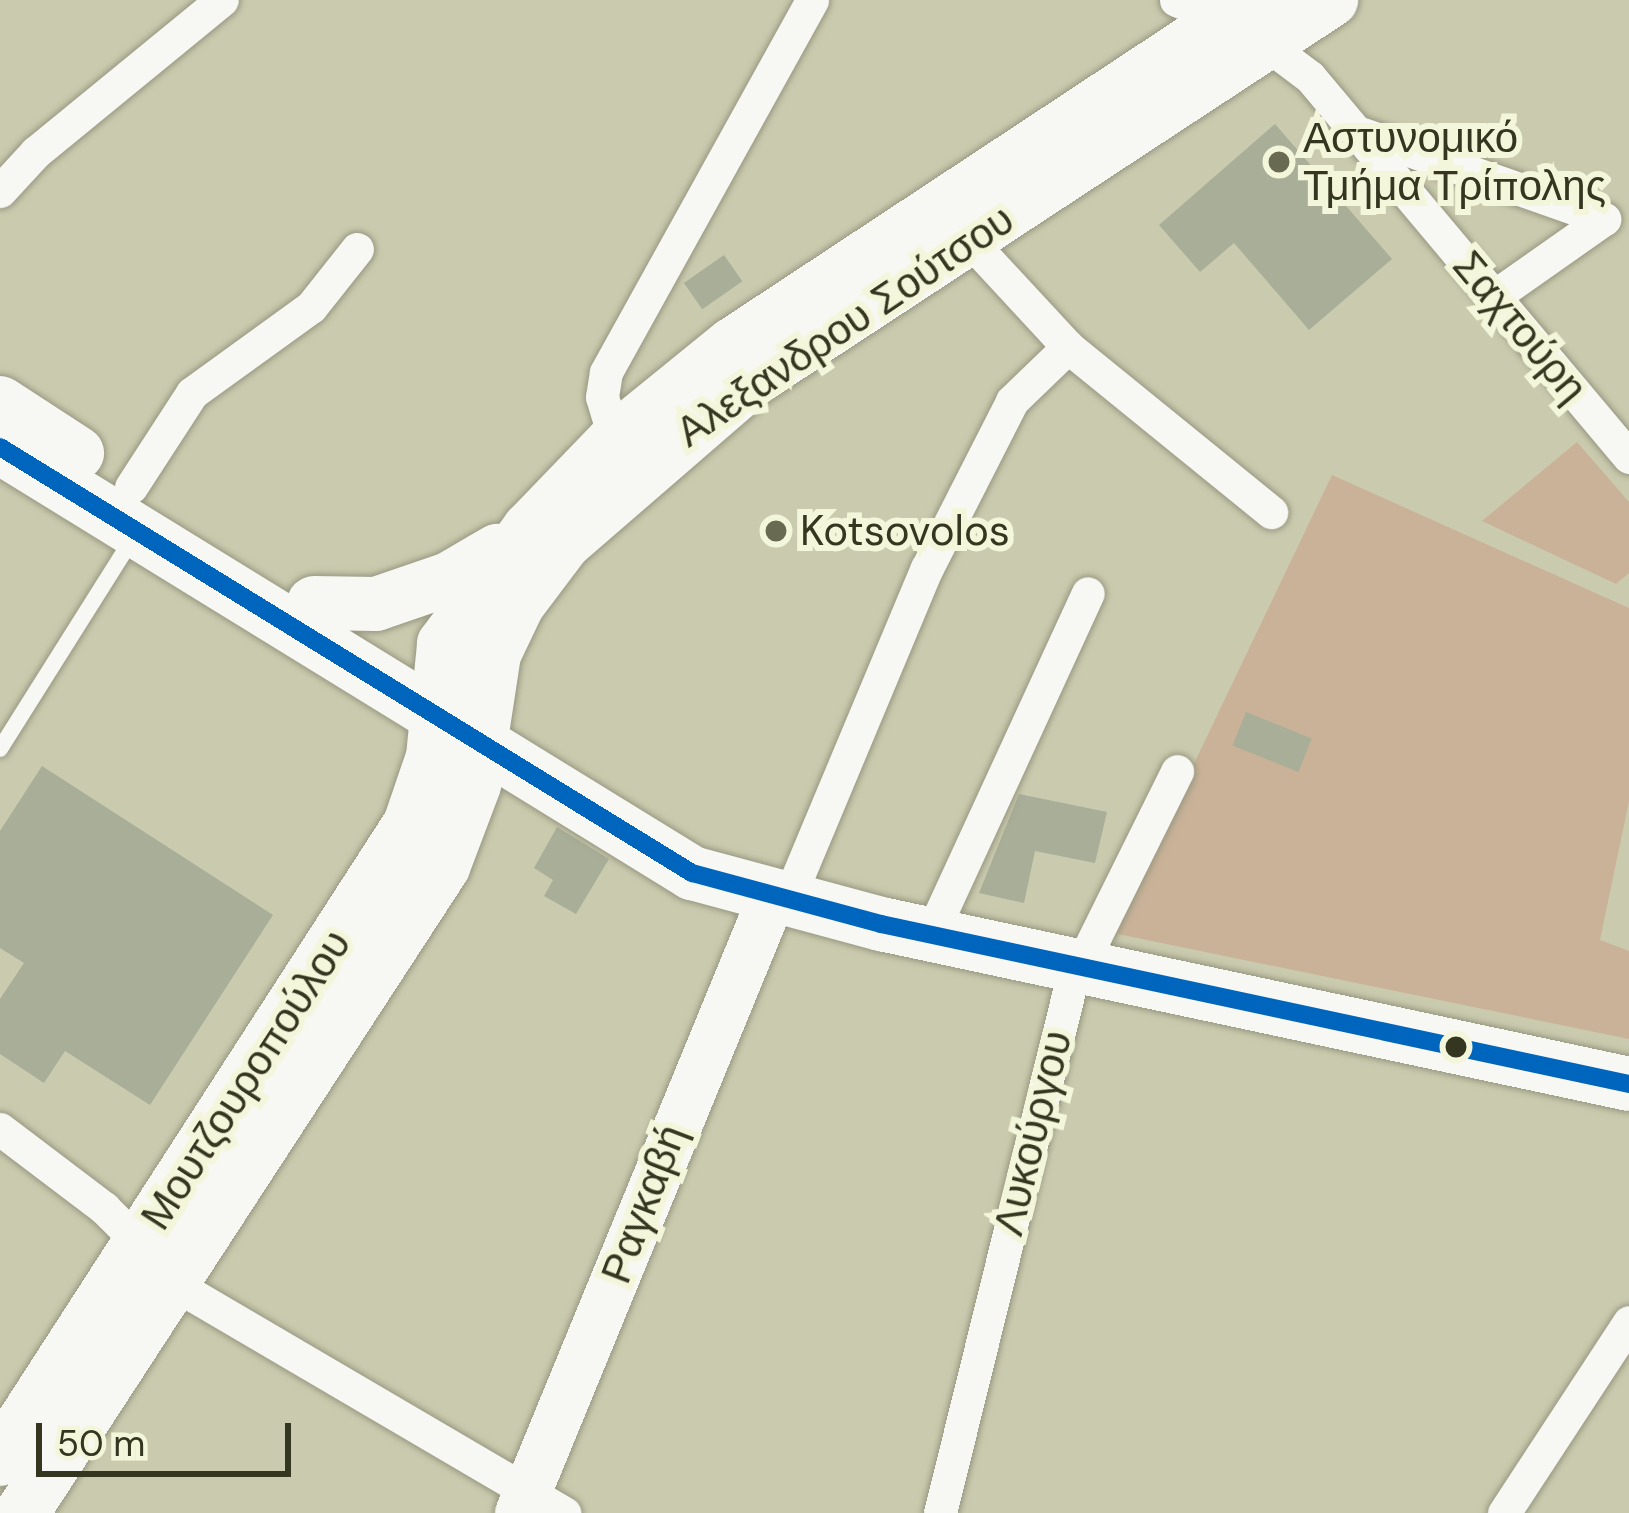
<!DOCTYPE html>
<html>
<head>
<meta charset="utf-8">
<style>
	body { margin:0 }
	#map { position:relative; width:1629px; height:1513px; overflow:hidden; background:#cacbae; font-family:"DM Sans",sans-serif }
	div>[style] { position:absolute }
	.green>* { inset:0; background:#c9b298 }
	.building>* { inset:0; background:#a8ae97; transform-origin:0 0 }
	.roads { filter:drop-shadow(0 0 3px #989882) drop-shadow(0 0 3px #989882) }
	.lane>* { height:16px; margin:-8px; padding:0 8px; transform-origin:8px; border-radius:8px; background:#f7f7f3 }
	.street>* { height:33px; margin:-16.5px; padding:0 16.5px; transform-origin:16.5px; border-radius:16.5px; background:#f7f7f3 }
	.secondary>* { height:48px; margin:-24px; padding:0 24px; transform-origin:24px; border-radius:24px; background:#f7f7f3 }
	.primary>* { height:54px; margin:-27px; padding:0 27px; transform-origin:27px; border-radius:27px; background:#f7f7f3 }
	.bus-1>* { height:18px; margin:-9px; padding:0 9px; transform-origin:9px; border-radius:9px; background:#0065bd }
	.dots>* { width:33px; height:33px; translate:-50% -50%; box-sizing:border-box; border:6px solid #f4f6db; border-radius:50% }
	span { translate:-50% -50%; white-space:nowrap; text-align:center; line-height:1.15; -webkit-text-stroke:12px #f4f6db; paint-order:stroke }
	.poi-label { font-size:42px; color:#353620 }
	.left { translate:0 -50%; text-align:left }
	.street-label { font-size:42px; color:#353620 }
	.scale { position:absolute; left:36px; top:1423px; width:255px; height:54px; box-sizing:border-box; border:6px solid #353620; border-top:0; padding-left:15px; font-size:36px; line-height:42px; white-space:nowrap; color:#353620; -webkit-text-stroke:9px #f4f6db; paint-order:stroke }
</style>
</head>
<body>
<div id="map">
	<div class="green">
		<i style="clip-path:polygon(1577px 442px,1629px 502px,1629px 573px,1616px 584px,1482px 521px)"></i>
		<i style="clip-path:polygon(1332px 475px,1629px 608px,1629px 801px,1600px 940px,1629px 951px,1629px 1039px,1113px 933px)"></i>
	</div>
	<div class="building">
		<i style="clip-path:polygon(1275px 124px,1392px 259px,1309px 330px,1234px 243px,1200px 272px,1159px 225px)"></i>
		<i style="left:724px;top:255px;width:32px;height:49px;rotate:55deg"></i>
		<i style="left:1246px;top:712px;width:71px;height:36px;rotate:22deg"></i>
		<i style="clip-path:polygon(42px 766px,273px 915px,150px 1105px,65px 1051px,44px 1083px,0 1054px,0 999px,24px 963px,0 948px,0 831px)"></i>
		<i style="clip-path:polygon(1019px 794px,1107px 812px,1095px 863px,1035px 851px,1024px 903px,979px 893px)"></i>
		<i style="clip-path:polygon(557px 827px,609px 859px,576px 914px,544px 896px,553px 880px,534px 868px)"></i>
	</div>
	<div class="roads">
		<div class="lane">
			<i style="left:0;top:749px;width:249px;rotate:-57.8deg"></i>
		</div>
		<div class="street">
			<i style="left:1176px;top:0;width:74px;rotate:22.1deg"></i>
			<i style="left:1245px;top:28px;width:81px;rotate:37deg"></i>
			<i style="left:1310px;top:77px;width:496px;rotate:50deg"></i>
			<i style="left:1363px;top:134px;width:256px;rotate:19.4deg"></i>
			<i style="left:1604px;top:219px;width:136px;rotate:144.9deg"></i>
			<i style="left:0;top:191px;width:53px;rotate:-47.3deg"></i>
			<i style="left:36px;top:152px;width:240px;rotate:-39.3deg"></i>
			<i style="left:970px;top:241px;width:144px;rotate:47.2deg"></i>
			<i style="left:1068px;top:347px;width:262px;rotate:39.1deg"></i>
			<i style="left:615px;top:440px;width:45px;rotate:-106.8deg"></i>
			<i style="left:602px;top:397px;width:25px;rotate:-81deg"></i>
			<i style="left:606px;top:372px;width:425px;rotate:-61deg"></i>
			<i style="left:131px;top:487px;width:112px;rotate:-57deg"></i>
			<i style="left:192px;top:393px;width:147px;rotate:-35.9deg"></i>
			<i style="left:311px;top:307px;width:74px;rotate:-51.6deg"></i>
			<i style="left:787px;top:902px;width:362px;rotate:-67.3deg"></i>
			<i style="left:927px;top:568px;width:187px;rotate:-63deg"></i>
			<i style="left:1012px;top:401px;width:78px;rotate:-44deg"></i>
			<i style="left:931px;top:934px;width:375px;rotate:-65.3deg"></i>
			<i style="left:0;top:1129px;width:131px;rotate:37.2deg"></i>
			<i style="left:104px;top:1208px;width:122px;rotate:44.7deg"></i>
			<i style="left:191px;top:1294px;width:433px;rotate:30.4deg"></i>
			<i style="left:940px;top:1513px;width:542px;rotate:-76.12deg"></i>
			<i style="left:1070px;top:987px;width:241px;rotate:-63.6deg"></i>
			<i style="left:1504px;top:1513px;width:228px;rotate:-56.8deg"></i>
		</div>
		<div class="secondary">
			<i style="left:519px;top:1513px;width:666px;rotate:-67.67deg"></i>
		</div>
		<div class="primary">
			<i style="left:0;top:403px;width:92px;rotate:33deg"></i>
			<i style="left:0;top:447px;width:813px;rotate:31.62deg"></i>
			<i style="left:692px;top:873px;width:196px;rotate:15.1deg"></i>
			<i style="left:881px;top:924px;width:765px;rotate:12.07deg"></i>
			<i style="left:314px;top:603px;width:62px;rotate:0.9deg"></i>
			<i style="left:376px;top:604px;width:77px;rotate:-18.9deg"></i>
			<i style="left:449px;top:579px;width:56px;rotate:-30.3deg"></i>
			<i style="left:0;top:1459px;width:756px;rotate:-57.15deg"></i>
			<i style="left:410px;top:824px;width:71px;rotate:-71.1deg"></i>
			<i style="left:433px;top:757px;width:114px;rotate:-84.4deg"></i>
			<i style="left:444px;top:644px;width:143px;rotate:-53.5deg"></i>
			<i style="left:529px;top:529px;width:124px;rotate:-46deg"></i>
			<i style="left:615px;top:440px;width:151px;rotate:-39.1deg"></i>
			<i style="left:732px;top:345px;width:627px;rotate:-33.41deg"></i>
			<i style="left:22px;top:1513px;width:771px;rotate:-56.91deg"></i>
			<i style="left:443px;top:867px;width:88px;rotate:-69.3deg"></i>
			<i style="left:474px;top:785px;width:133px;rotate:-81.3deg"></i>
			<i style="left:494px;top:654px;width:55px;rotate:-64.4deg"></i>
			<i style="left:518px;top:604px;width:76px;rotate:-53deg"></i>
			<i style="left:564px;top:543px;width:249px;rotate:-40.9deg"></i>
			<i style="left:752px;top:380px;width:693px;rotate:-33.28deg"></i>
		</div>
	</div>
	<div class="bus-1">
		<i style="left:0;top:447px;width:813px;rotate:31.62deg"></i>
		<i style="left:692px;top:873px;width:196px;rotate:15.1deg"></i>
		<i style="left:881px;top:924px;width:765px;rotate:12.07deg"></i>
	</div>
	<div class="dots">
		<i style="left:1279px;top:162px;background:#696a52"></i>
		<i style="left:776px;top:531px;background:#696a52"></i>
		<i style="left:1456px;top:1047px;background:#353620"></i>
	</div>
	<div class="poi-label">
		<span class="left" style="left:1303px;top:162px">Αστυνομικό<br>Τμήμα Τρίπολης</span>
		<span class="left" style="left:800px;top:531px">Kotsovolos</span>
	</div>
	<div class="street-label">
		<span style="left:845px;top:326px;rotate:-34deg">Αλεξανδρου Σούτσου</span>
		<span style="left:1520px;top:327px;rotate:50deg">Σαχτούρη</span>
		<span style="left:246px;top:1080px;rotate:-57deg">Μουτζουροπούλου</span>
		<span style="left:1033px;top:1133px;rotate:-76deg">Λυκούργου</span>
		<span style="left:644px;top:1204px;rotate:-69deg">Ραγκαβή</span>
	</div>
	<div class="scale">50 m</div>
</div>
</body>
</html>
